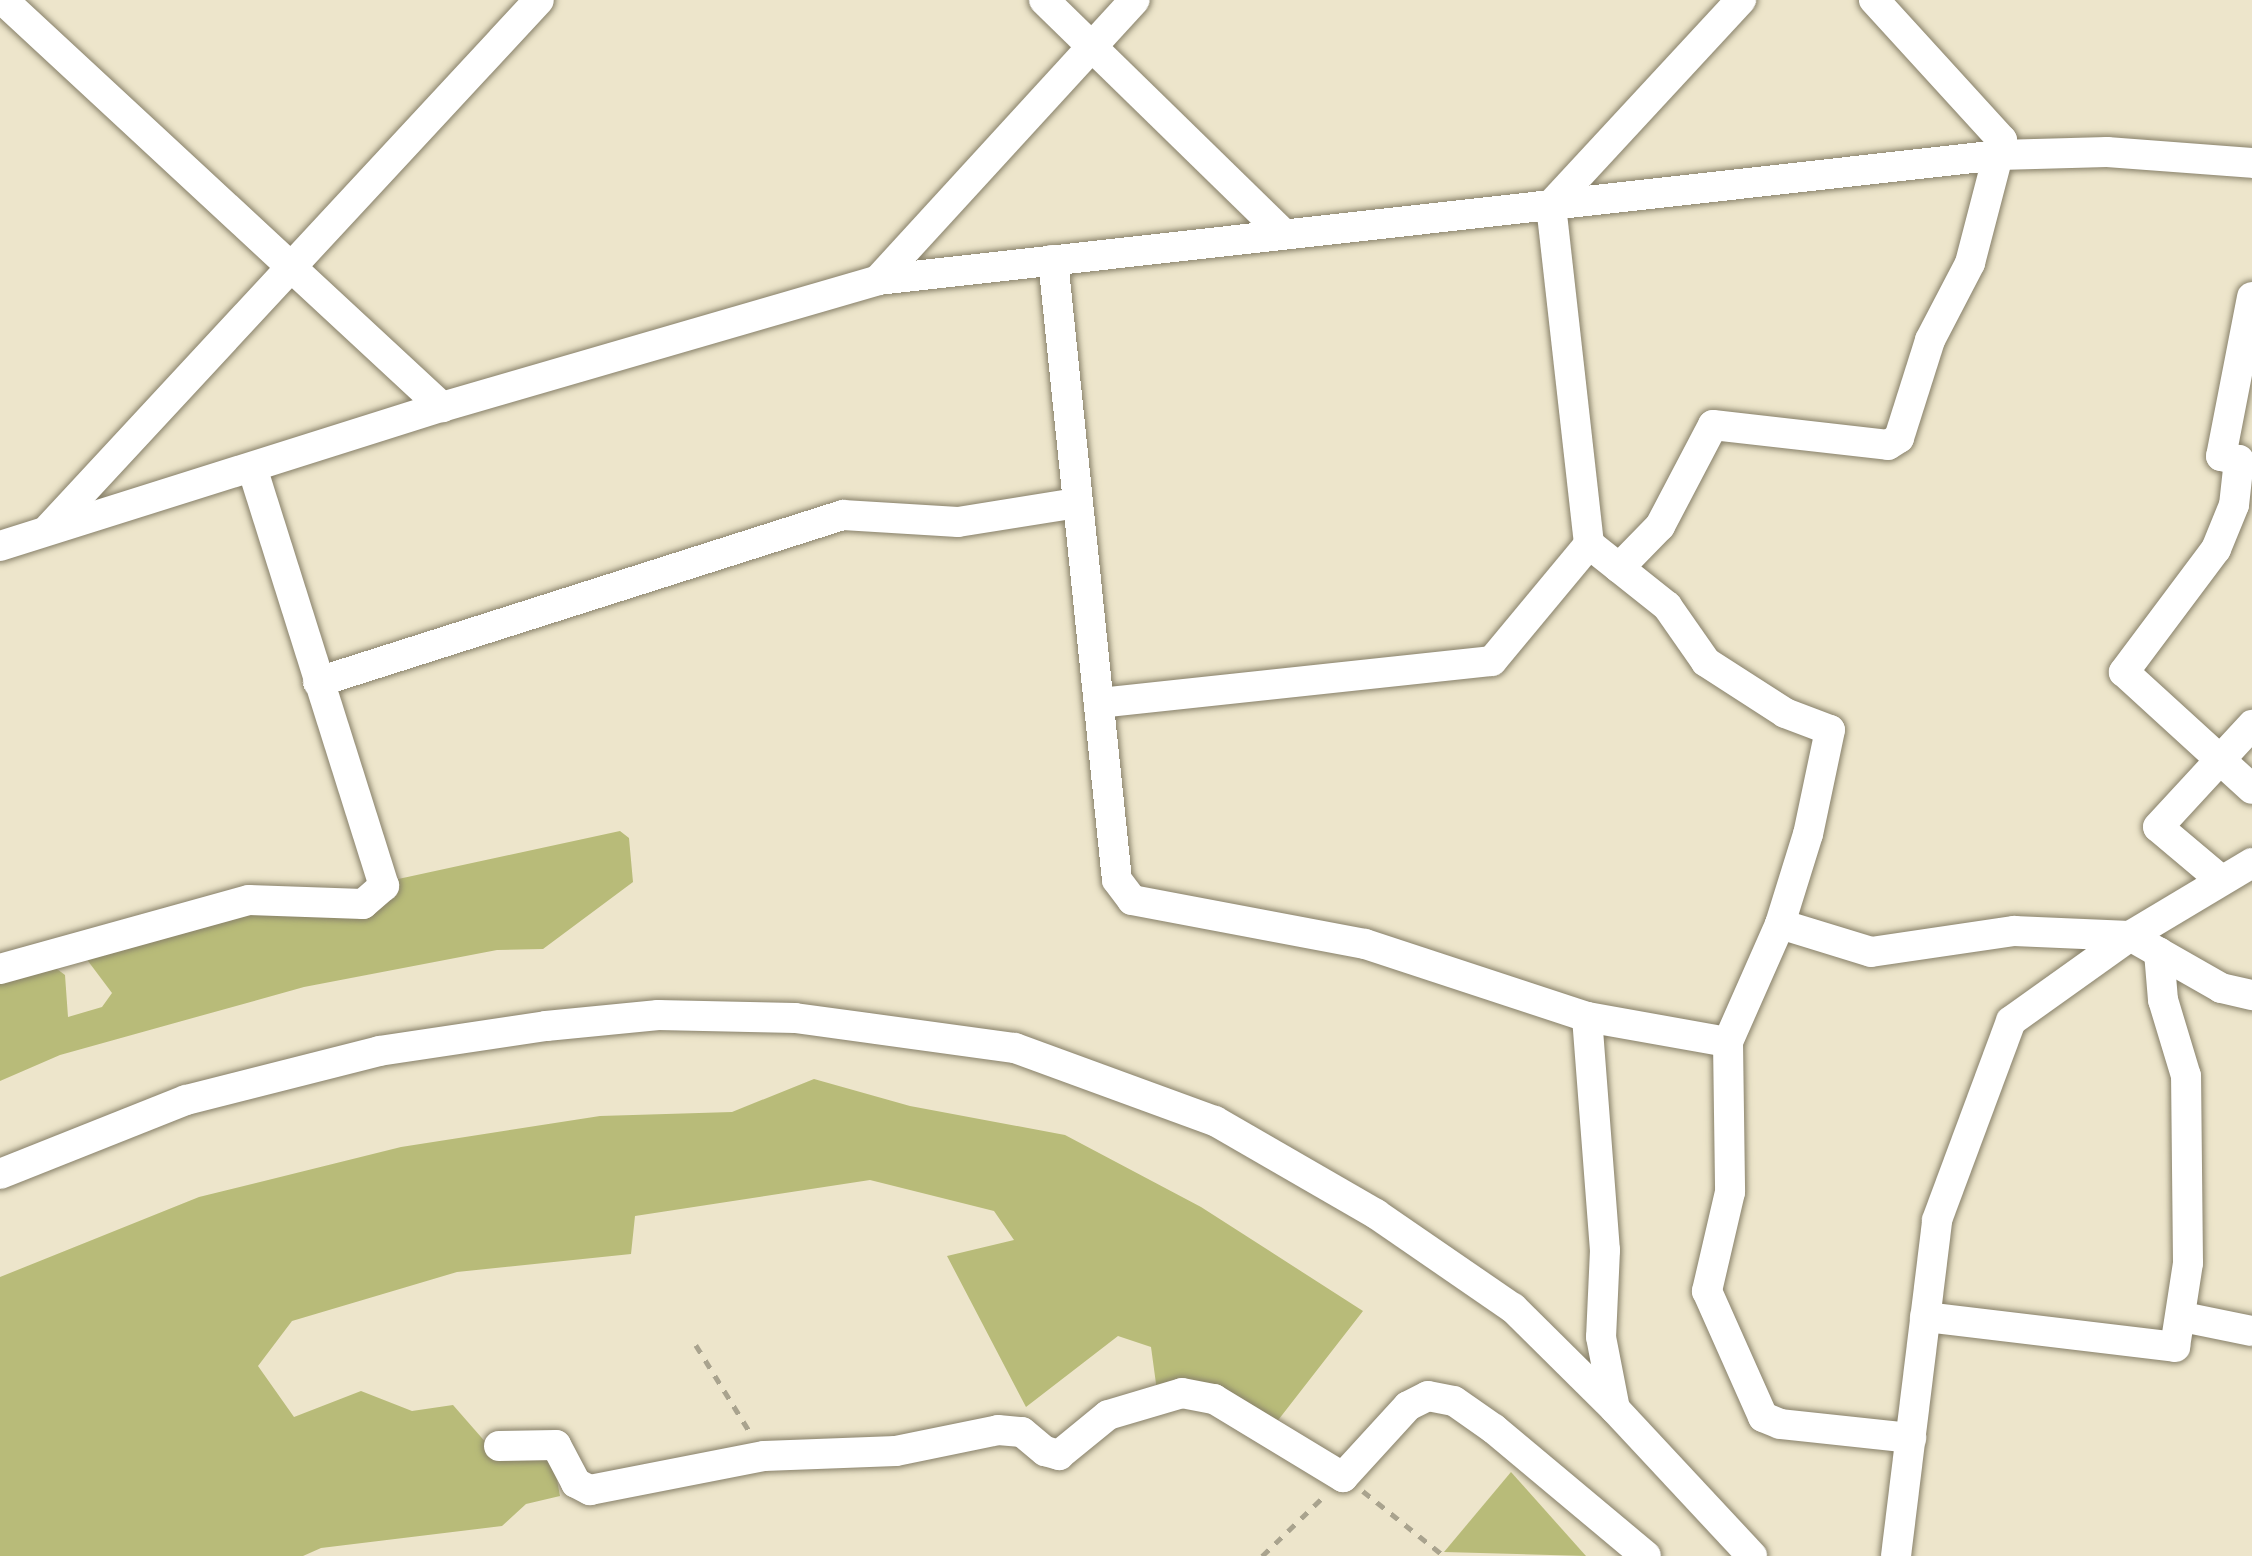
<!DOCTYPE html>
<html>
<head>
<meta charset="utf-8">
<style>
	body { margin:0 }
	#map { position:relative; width:2252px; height:1556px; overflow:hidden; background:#ede5cb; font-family:Helvetica,sans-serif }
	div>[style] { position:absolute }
	.forest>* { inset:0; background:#b8bb79 }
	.path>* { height:4.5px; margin-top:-2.25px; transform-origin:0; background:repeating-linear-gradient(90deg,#a9a38e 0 9px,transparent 0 18px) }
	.roads { filter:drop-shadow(0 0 3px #878069) drop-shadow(0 0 3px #878069) }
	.street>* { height:30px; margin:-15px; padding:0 15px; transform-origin:15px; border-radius:15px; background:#fff }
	span { translate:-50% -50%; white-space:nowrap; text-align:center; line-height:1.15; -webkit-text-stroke:9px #faf2d8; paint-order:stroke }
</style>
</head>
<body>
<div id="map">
	<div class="forest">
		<i style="clip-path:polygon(620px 831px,629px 838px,633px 882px,543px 949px,497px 950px,304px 987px,60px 1055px,0 1081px,0 966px,41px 957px,65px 975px,68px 1017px,102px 1007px,112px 993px,88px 961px,92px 949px,250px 905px,335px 905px,389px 881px)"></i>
		<i style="clip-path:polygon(814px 1079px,910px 1106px,1065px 1135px,1201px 1207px,1363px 1311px,1272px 1428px,1157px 1391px,1151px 1347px,1118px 1336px,1026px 1407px,947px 1256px,1014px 1240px,994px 1211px,870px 1180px,635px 1216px,631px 1254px,457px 1272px,292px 1321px,258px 1366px,294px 1417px,361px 1391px,412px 1411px,453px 1405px,488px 1445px,552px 1453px,560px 1496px,526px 1504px,502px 1526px,321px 1548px,303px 1556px,0 1556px,0 1277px,199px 1197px,401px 1147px,600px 1116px,732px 1112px)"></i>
		<i style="clip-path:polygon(1511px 1472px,1586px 1556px,1444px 1552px)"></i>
	</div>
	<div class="path">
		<i style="left:696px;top:1345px;width:102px;rotate:58.2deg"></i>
		<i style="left:1363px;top:1491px;width:104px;rotate:38.7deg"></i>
		<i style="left:1262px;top:1556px;width:83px;rotate:-44deg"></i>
	</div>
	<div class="roads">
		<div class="street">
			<i style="left:3px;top:0;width:599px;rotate:42.83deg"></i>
			<i style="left:1044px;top:0;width:335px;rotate:44.3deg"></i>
			<i style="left:1053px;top:260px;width:623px;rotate:84.11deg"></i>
			<i style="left:1117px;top:880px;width:25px;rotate:53deg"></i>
			<i style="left:1132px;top:900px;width:237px;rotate:10.7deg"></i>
			<i style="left:1365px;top:944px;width:234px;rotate:18.2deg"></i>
			<i style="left:1587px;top:1017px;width:143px;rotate:10.1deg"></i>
			<i style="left:878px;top:280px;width:380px;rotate:-47.5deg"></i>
			<i style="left:2252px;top:297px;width:162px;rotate:101deg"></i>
			<i style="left:2221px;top:456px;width:18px;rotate:13deg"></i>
			<i style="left:2239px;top:460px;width:45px;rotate:96.3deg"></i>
			<i style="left:2234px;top:505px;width:48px;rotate:112.2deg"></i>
			<i style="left:2216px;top:549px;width:154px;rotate:126.8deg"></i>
			<i style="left:2124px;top:672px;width:173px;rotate:42.4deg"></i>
			<i style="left:49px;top:528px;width:720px;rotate:-47.14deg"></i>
			<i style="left:1589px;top:544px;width:100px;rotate:38.5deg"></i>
			<i style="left:1667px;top:606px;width:68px;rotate:55.1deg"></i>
			<i style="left:1706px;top:662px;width:94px;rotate:32.8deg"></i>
			<i style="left:1785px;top:713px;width:48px;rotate:20.7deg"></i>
			<i style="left:1830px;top:730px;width:106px;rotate:101.9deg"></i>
			<i style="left:1808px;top:834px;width:94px;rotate:107.3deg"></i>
			<i style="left:1780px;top:924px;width:129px;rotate:113.8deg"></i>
			<i style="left:1728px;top:1042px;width:150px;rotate:89.2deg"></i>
			<i style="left:1730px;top:1192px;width:102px;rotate:103.1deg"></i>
			<i style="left:1707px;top:1291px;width:138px;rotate:66deg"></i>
			<i style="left:1763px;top:1417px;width:18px;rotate:22deg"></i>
			<i style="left:1780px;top:1424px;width:132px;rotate:6.1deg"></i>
			<i style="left:0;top:546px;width:463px;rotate:-17.5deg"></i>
			<i style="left:442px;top:407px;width:454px;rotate:-16.2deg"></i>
			<i style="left:878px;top:280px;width:1128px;rotate:-6.36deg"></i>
			<i style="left:1999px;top:155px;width:108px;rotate:-1.6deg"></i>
			<i style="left:2107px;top:152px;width:145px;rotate:4.3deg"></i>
			<i style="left:1619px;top:568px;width:59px;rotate:-45.7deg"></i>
			<i style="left:1660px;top:526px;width:114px;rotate:-62.3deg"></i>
			<i style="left:1713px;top:425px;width:176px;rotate:6.5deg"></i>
			<i style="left:1888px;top:445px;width:13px;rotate:-32deg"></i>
			<i style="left:1899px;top:438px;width:103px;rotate:-72.4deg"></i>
			<i style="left:1930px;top:340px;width:87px;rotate:-62.5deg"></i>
			<i style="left:1970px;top:263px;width:127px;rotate:-75.4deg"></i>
			<i style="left:2002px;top:140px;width:190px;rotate:-132.4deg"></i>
			<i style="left:318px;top:682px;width:551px;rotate:-17.65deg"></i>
			<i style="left:843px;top:515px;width:115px;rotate:3.5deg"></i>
			<i style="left:958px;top:522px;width:121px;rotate:-9.1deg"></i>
			<i style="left:1099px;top:703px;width:395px;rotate:-6.1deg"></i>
			<i style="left:1492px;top:661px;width:152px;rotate:-50.3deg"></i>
			<i style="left:1589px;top:544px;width:341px;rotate:-96.4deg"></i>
			<i style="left:1551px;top:205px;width:280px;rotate:-47.2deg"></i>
			<i style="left:2221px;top:880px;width:82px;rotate:-139.9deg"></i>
			<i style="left:2158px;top:827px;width:139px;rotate:-47.3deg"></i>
			<i style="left:1780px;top:924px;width:95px;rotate:17.1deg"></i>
			<i style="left:1871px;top:952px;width:145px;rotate:-8.4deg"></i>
			<i style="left:2014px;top:931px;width:116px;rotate:2.5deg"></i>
			<i style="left:2130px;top:936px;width:105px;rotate:29.7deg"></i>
			<i style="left:2221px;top:988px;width:32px;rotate:13deg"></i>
			<i style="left:0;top:969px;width:258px;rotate:-15.5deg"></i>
			<i style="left:249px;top:900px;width:114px;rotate:2deg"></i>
			<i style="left:363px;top:904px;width:28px;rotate:-41deg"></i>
			<i style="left:384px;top:886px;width:435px;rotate:-107.5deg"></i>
			<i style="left:1587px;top:1017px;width:234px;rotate:85.6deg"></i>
			<i style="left:1605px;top:1250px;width:87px;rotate:92.6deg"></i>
			<i style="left:1601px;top:1337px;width:73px;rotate:79deg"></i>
			<i style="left:1615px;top:1409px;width:201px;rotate:47deg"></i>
			<i style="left:0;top:1174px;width:200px;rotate:-21.7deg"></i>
			<i style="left:186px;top:1100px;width:199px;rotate:-14.2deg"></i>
			<i style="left:379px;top:1051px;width:169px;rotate:-8.5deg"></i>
			<i style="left:546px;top:1026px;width:113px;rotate:-5.6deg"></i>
			<i style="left:658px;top:1015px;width:137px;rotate:1.3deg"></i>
			<i style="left:795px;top:1018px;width:222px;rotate:7.8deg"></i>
			<i style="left:1015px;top:1048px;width:213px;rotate:20.1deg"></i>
			<i style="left:1215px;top:1121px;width:186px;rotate:30deg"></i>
			<i style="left:1376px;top:1214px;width:166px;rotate:34.5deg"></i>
			<i style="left:1513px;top:1308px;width:144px;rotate:44.7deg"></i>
			<i style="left:1925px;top:1317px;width:252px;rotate:6.8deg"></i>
			<i style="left:2175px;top:1347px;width:85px;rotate:-81.2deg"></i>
			<i style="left:2188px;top:1263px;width:187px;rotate:-90.6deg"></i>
			<i style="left:2186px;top:1076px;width:79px;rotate:-106.8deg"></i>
			<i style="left:2163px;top:1000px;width:48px;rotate:-94.8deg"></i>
			<i style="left:2183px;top:1317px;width:70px;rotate:11.5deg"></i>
			<i style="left:499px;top:1446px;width:57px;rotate:-1deg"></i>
			<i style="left:556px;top:1445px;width:43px;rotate:62.2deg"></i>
			<i style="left:576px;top:1483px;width:16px;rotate:27deg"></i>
			<i style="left:590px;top:1490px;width:177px;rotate:-11.1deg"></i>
			<i style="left:764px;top:1456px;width:132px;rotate:-2.2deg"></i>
			<i style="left:896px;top:1451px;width:104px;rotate:-11.6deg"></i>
			<i style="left:998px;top:1430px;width:24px;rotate:5deg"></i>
			<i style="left:1022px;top:1432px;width:30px;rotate:40deg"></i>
			<i style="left:1045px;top:1451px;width:15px;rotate:16deg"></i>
			<i style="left:1059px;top:1455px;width:63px;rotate:-39.2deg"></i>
			<i style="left:1108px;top:1415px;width:77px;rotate:-16.6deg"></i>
			<i style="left:1182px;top:1393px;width:33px;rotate:11deg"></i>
			<i style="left:1214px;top:1399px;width:151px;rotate:31.2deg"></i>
			<i style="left:1343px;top:1477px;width:96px;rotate:-47.5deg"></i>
			<i style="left:1408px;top:1406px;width:22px;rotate:-27deg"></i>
			<i style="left:1428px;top:1396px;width:26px;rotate:11deg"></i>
			<i style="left:1454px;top:1401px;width:49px;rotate:35deg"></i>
			<i style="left:1494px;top:1429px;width:198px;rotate:39.9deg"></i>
			<i style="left:1896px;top:1556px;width:338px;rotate:-83deg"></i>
			<i style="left:1937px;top:1220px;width:212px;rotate:-69.6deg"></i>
			<i style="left:2011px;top:1021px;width:146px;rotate:-35.5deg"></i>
			<i style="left:2130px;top:936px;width:142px;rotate:-30.9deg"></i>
		</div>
	</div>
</div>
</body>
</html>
